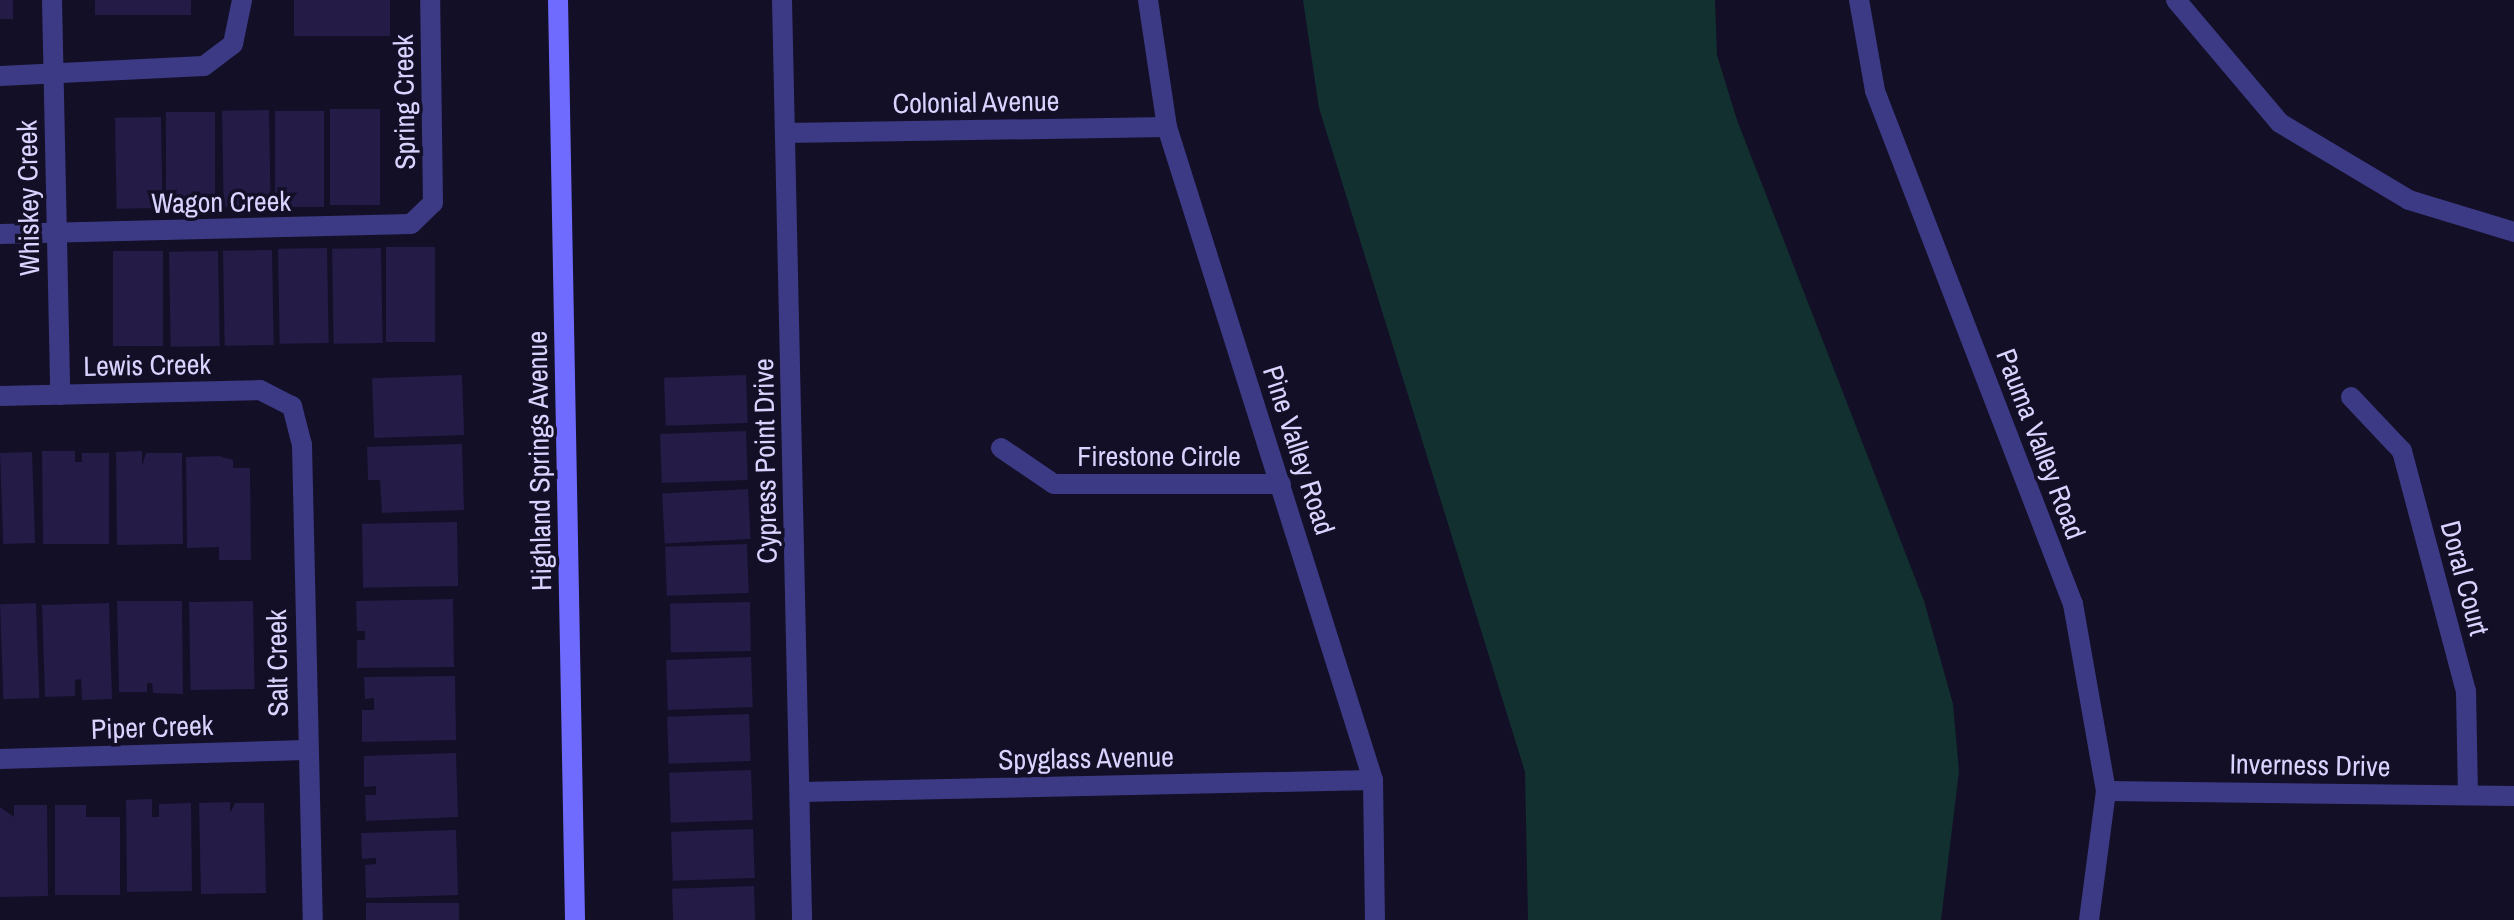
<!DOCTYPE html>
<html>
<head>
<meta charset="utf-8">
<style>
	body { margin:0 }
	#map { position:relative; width:2514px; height:920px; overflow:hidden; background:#130f26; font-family:"Archivo Narrow",sans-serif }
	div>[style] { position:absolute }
	.green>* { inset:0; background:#12302f }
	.building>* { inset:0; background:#241b47; transform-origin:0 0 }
	.street>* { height:20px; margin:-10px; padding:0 10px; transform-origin:10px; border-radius:10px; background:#3d3a85 }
	.secondary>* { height:20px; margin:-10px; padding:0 10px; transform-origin:10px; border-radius:10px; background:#6f6bff }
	span { translate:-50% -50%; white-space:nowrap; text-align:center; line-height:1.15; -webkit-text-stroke:7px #130f26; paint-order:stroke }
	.street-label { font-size:28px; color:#d9d4ff }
</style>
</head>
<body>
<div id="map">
	<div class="green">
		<i style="clip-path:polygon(1303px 0,1715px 0,1717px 55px,1737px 120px,1924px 601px,1953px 704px,1959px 771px,1941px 920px,1528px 920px,1525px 772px,1319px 108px)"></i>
	</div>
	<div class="building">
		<i style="left:0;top:0;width:13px;height:19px"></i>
		<i style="left:95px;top:0;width:96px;height:15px"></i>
		<i style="left:294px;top:0;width:96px;height:36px"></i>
		<i style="left:380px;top:109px;width:96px;height:50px;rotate:90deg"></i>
		<i style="left:269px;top:110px;width:96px;height:47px;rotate:89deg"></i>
		<i style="left:275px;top:111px;width:49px;height:96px"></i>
		<i style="left:166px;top:112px;width:49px;height:95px"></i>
		<i style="left:161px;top:117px;width:91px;height:46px;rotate:89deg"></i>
		<i style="left:386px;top:247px;width:49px;height:95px"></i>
		<i style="left:327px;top:248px;width:95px;height:49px;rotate:89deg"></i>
		<i style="left:381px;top:248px;width:95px;height:49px;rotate:89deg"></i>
		<i style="left:272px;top:250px;width:95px;height:49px;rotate:89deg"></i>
		<i style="left:163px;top:251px;width:95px;height:50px;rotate:90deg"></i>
		<i style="left:218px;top:251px;width:95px;height:49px;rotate:89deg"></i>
		<i style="left:462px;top:375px;width:60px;height:90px;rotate:88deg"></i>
		<i style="left:746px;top:375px;width:48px;height:82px;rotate:88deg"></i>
		<i style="left:746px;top:431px;width:49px;height:86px;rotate:88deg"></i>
		<i style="clip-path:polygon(462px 444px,464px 510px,382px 513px,380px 480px,368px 480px,367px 447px)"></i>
		<i style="clip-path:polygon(42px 451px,75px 451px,75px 462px,82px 462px,82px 453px,109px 453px,109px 544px,43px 544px)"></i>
		<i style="clip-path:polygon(142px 451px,142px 466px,146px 453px,182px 453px,183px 544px,117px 545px,116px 452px)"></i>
		<i style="left:32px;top:452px;width:91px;height:32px;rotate:88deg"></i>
		<i style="clip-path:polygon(219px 456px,233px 460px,233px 468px,250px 468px,251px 560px,219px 560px,219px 547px,187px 548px,186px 457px)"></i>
		<i style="left:748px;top:489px;width:50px;height:86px;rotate:87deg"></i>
		<i style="left:457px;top:522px;width:64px;height:95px;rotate:89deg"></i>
		<i style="left:747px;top:544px;width:49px;height:82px;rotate:88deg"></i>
		<i style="clip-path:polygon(453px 599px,454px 667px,357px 668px,357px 640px,365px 640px,365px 631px,357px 631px,356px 601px)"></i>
		<i style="clip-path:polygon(117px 601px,182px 601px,183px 694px,153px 693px,152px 683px,147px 683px,147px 692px,119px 692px)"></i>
		<i style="left:253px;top:601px;width:88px;height:64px;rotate:89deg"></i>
		<i style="left:750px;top:602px;width:49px;height:80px;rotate:89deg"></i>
		<i style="left:36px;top:603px;width:95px;height:36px;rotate:88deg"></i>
		<i style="clip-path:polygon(109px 603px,112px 699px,82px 700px,81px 679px,75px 680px,75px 696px,45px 697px,42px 605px)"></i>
		<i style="left:751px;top:657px;width:50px;height:85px;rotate:88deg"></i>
		<i style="clip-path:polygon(455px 676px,456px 740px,362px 742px,362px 710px,374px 710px,374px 698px,365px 699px,364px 677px)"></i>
		<i style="left:749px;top:714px;width:47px;height:82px;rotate:88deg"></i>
		<i style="clip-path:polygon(456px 753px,458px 817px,366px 821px,365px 795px,376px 795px,376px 786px,364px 787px,364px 756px)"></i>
		<i style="left:751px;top:770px;width:50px;height:82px;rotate:88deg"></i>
		<i style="clip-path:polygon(152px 799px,152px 817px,159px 817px,159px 804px,191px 803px,192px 891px,127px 892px,126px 800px)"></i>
		<i style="clip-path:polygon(230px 802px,230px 813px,235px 803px,264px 803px,266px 893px,201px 894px,199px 803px)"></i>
		<i style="clip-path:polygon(14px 805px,47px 805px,48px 896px,0 897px,0 807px,14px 817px)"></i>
		<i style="clip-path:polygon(55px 805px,86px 805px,86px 817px,120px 817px,120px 895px,55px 895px)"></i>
		<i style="left:753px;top:829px;width:49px;height:82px;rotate:88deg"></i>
		<i style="clip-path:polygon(456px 830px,458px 895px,366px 898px,365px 865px,376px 864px,376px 858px,362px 859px,361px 833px)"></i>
		<i style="left:754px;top:886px;width:34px;height:82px;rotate:88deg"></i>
		<i style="left:459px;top:903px;width:17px;height:93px;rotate:90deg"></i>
	</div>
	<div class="street">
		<i style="left:52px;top:0;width:395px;rotate:88.8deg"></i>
		<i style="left:782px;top:0;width:920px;rotate:88.75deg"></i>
		<i style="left:1148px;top:0;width:128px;rotate:81.5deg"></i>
		<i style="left:1167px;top:127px;width:685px;rotate:72.49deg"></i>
		<i style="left:1373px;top:780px;width:140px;rotate:89.2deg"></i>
		<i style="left:1859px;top:0;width:92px;rotate:80deg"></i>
		<i style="left:1875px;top:91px;width:550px;rotate:68.9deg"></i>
		<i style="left:2073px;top:604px;width:190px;rotate:80deg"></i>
		<i style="left:2106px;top:791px;width:130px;rotate:97.5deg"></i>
		<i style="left:2176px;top:0;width:161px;rotate:49.8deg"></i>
		<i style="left:2280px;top:123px;width:150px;rotate:30.8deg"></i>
		<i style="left:2409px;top:200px;width:110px;rotate:16.9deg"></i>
		<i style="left:0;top:76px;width:204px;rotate:-2.8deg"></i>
		<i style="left:204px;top:66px;width:36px;rotate:-37deg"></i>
		<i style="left:233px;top:44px;width:45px;rotate:-78.4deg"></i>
		<i style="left:786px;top:133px;width:381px;rotate:-0.9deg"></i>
		<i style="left:0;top:234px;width:411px;rotate:-1.4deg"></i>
		<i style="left:411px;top:224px;width:30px;rotate:-44deg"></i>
		<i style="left:433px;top:203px;width:203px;rotate:-90.8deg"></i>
		<i style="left:0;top:396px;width:260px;rotate:-1.3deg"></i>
		<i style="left:260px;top:390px;width:36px;rotate:27deg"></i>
		<i style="left:292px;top:406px;width:40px;rotate:75.6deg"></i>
		<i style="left:302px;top:445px;width:475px;rotate:88.7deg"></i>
		<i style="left:2351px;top:397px;width:74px;rotate:46.6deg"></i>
		<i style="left:2402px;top:451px;width:248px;rotate:75.1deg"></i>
		<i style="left:2466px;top:691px;width:104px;rotate:88.9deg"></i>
		<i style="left:1001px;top:448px;width:64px;rotate:34.2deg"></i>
		<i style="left:1054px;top:484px;width:227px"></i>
		<i style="left:0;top:759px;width:306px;rotate:-1.7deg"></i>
		<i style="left:2106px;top:791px;width:408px;rotate:0.7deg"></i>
		<i style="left:800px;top:792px;width:573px;rotate:-1.2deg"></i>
	</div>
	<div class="secondary">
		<i style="left:558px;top:0;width:920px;rotate:88.94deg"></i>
	</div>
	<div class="street-label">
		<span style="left:404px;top:102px;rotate:-91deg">Spring Creek</span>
		<span style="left:976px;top:102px;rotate:-1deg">Colonial Avenue</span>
		<span style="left:28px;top:198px;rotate:-91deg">Whiskey Creek</span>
		<span style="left:221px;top:202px;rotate:-1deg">Wagon Creek</span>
		<span style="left:147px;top:365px;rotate:-1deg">Lewis Creek</span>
		<span style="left:2041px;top:444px;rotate:69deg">Pauma Valley Road</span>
		<span style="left:1299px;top:450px;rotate:72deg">Pine Valley Road</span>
		<span style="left:1159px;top:456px">Firestone Circle</span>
		<span style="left:539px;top:461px;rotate:-91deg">Highland Springs Avenue</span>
		<span style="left:765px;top:461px;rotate:-91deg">Cypress Point Drive</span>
		<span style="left:2465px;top:578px;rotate:75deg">Doral Court</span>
		<span style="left:277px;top:663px;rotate:-91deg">Salt Creek</span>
		<span style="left:152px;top:727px;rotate:-2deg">Piper Creek</span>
		<span style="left:1086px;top:758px;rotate:-1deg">Spyglass Avenue</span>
		<span style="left:2310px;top:765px;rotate:1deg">Inverness Drive</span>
	</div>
</div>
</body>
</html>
